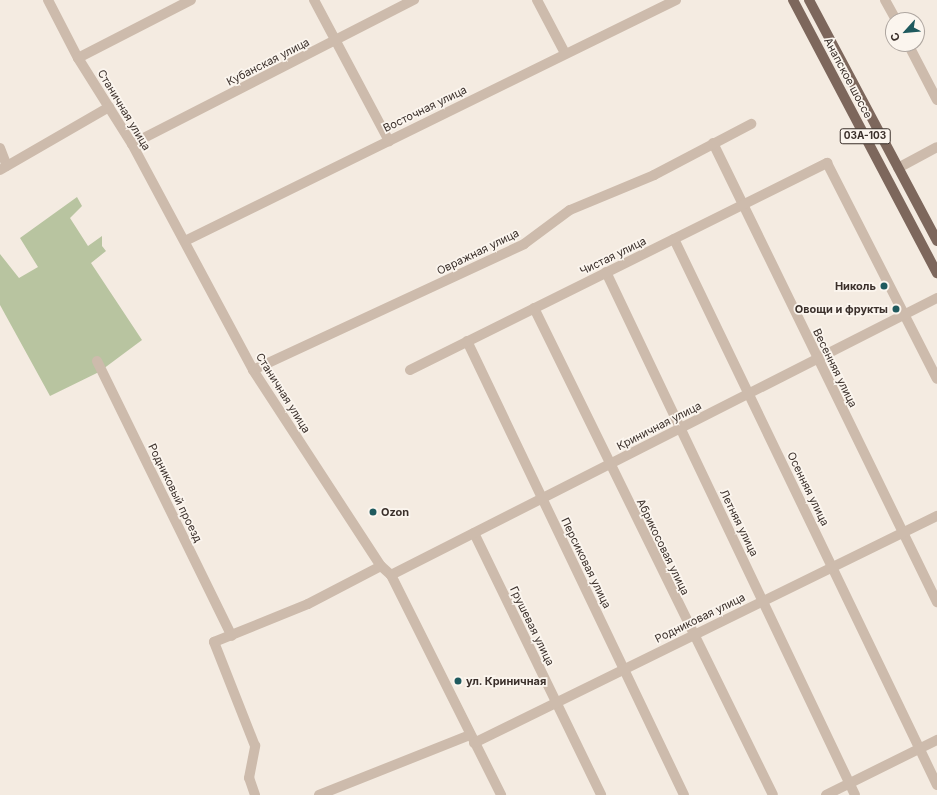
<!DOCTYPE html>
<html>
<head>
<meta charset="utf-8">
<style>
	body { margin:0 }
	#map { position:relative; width:937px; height:795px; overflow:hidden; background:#f4ebe1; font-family:Inter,sans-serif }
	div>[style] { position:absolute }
	.green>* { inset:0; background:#b8c4a0 }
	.minor>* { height:10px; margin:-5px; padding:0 5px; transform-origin:5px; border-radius:5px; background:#cdbbac }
	.major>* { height:10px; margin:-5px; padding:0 5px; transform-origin:5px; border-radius:5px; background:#7d675c }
	.dots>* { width:11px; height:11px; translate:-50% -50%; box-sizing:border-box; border:2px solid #fbf5ee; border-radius:50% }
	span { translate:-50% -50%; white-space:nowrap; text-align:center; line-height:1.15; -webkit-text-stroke:3.5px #fbf5ee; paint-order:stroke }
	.shield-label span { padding:1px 3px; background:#fbf5ee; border:1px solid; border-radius:3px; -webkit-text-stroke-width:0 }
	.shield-label { font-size:10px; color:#3b302b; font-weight:700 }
	.street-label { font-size:11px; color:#3b302b }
	.poi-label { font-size:11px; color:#3b302b; font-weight:700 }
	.right { translate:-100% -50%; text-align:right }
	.left { translate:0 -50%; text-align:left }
	.north { position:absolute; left:885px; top:12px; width:40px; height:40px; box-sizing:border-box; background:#fbf5ee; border:1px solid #aea6a0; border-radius:50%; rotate:243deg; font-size:11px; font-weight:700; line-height:16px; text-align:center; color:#3b302b }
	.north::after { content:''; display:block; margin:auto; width:14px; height:18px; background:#1f5a5e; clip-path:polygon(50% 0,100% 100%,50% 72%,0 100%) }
</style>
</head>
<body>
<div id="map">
	<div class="green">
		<i style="clip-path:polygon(77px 197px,82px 206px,70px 218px,88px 246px,102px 236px,102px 246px,106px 251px,91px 263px,142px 340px,99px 372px,50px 396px,0 305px,0 254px,19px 278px,38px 267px,20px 238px)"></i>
	</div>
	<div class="minor">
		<i style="left:48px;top:0;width:65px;rotate:62.7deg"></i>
		<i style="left:78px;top:58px;width:102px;rotate:57.9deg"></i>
		<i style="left:132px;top:144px;width:256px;rotate:61.8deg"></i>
		<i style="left:253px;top:370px;width:234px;rotate:56.9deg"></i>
		<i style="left:381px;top:566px;width:13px;rotate:42deg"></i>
		<i style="left:391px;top:575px;width:246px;rotate:63.4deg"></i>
		<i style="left:314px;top:0;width:160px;rotate:62deg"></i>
		<i style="left:537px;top:0;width:60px;rotate:62.2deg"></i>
		<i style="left:885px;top:0;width:23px;rotate:61deg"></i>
		<i style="left:908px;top:44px;width:63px;rotate:62.6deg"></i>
		<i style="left:78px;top:58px;width:127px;rotate:-27.2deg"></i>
		<i style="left:713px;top:143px;width:511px;rotate:63.99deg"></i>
		<i style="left:132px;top:144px;width:317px;rotate:-27.1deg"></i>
		<i style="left:0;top:148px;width:19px;rotate:69deg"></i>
		<i style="left:898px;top:168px;width:44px;rotate:-28.3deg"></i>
		<i style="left:0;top:170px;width:126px;rotate:-30deg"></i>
		<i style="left:674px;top:239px;width:606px;rotate:64.28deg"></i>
		<i style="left:185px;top:241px;width:547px;rotate:-26.14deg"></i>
		<i style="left:606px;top:272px;width:579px;rotate:64.54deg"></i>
		<i style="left:534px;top:308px;width:542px;rotate:63.86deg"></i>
		<i style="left:467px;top:341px;width:503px;rotate:64.45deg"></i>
		<i style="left:97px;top:361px;width:306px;rotate:63.9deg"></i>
		<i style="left:253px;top:370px;width:299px;rotate:-24.9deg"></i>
		<i style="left:524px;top:244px;width:57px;rotate:-36.5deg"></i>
		<i style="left:570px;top:210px;width:91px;rotate:-22.6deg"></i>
		<i style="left:654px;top:175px;width:110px;rotate:-27.7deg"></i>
		<i style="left:410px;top:370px;width:466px;rotate:-26.4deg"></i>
		<i style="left:827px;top:163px;width:242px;rotate:63deg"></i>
		<i style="left:474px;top:533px;width:291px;rotate:64.1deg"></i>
		<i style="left:391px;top:575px;width:612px;rotate:-26.9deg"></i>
		<i style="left:474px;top:743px;width:516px;rotate:-26.12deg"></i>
		<i style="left:255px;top:795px;width:18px;rotate:-109deg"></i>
		<i style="left:249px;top:778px;width:33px;rotate:-79deg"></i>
		<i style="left:255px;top:746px;width:112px;rotate:-111.5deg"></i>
		<i style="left:214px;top:642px;width:101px;rotate:-22deg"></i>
		<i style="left:308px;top:604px;width:82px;rotate:-27.5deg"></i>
		<i style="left:319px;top:795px;width:162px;rotate:-21.7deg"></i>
		<i style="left:826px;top:795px;width:124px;rotate:-26.4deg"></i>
	</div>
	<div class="major">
		<i style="left:793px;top:0;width:309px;rotate:62.2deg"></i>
		<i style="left:809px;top:0;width:273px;rotate:62deg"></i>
	</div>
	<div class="dots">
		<i style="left:884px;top:286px;background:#1f5a5e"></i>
		<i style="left:896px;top:309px;background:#1f5a5e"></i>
		<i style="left:373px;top:512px;background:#1f5a5e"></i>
		<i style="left:458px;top:681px;background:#1f5a5e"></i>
	</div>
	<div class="shield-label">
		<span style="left:865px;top:136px">03А-103</span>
	</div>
	<div class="street-label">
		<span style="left:268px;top:62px;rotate:-27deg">Кубанская улица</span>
		<span style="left:848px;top:78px;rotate:62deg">Анапское шоссе</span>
		<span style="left:425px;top:109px;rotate:-26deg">Восточная улица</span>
		<span style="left:124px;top:110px;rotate:59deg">Станичная улица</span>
		<span style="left:478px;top:252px;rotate:-26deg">Овражная улица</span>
		<span style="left:613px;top:256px;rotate:-26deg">Чистая улица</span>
		<span style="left:835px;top:368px;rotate:64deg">Весенняя улица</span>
		<span style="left:283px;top:393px;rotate:58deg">Станичная улица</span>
		<span style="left:659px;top:426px;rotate:-27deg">Криничная улица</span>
		<span style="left:808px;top:489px;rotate:64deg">Осенняя улица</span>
		<span style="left:175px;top:493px;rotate:64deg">Родниковый проезд</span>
		<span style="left:739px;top:523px;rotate:64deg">Летняя улица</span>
		<span style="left:663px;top:547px;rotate:64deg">Абрикосовая улица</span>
		<span style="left:586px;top:563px;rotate:64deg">Персиковая улица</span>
		<span style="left:700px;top:618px;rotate:-26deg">Родниковая улица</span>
		<span style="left:532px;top:626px;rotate:64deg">Грушевая улица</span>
	</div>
	<div class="poi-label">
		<span class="right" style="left:876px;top:286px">Николь</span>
		<span class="right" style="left:888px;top:309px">Овощи и фрукты</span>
		<span class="left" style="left:381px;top:512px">Ozon</span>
		<span class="left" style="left:466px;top:681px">ул. Криничная</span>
	</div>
	<div class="north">С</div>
</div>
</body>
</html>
